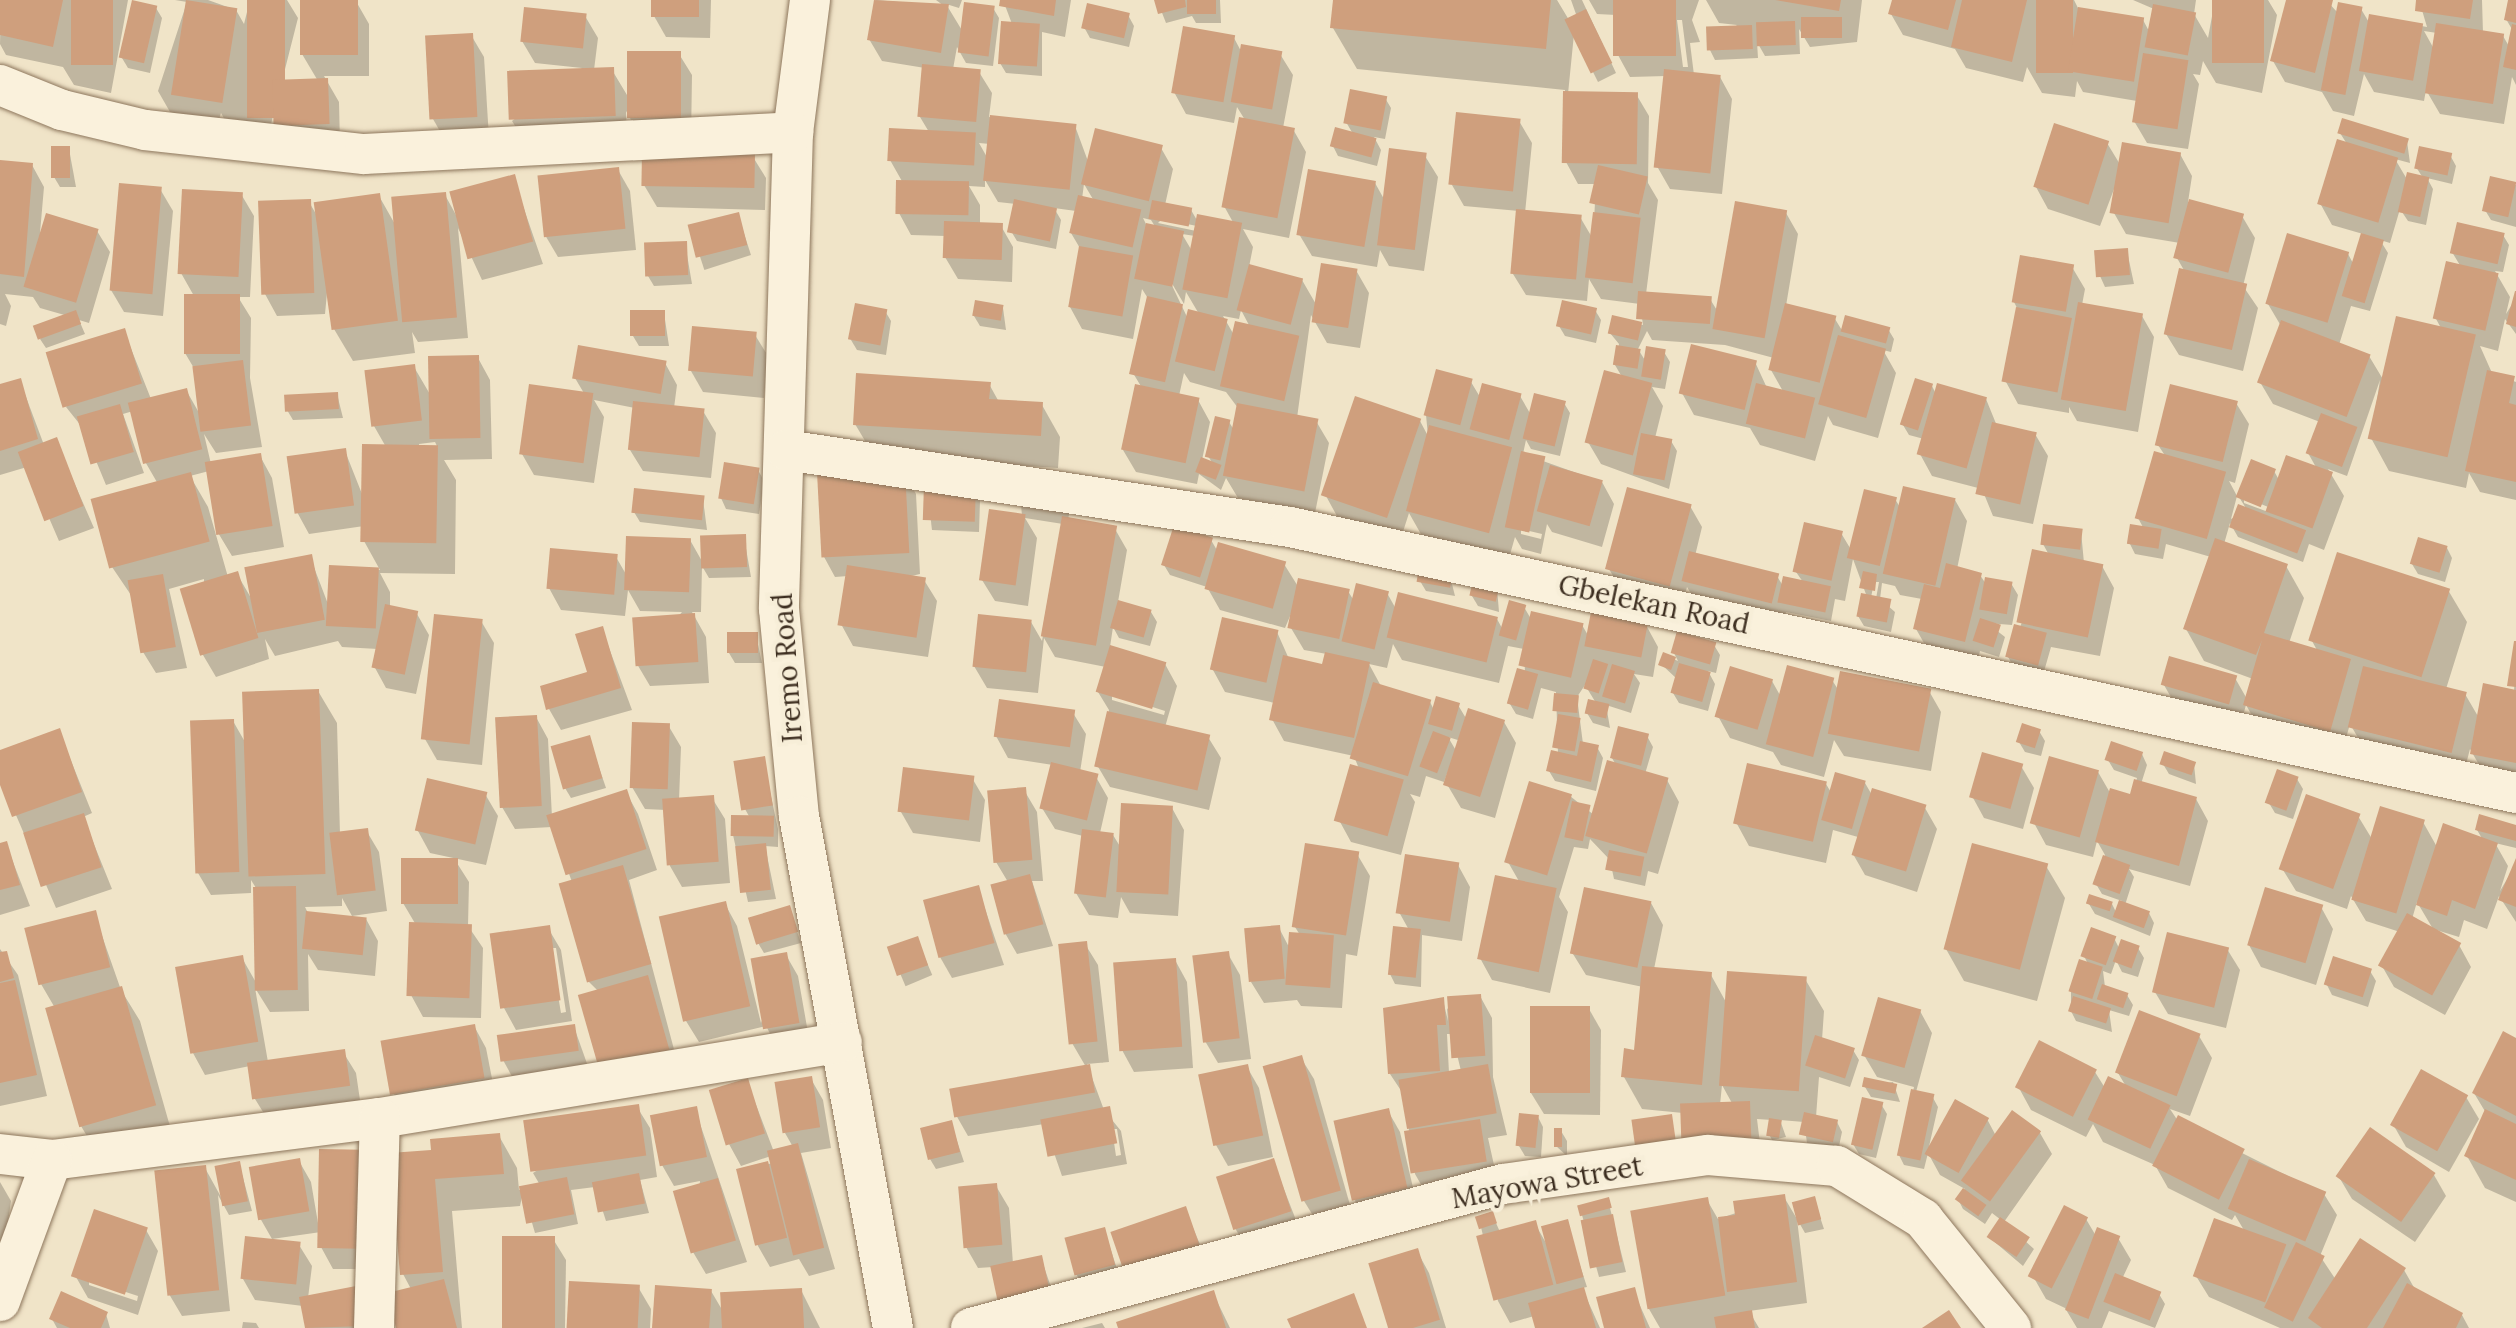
<!DOCTYPE html>
<html>
<head>
<meta charset="utf-8">
<style>
	body { margin:0 }
	#map { position:relative; width:2516px; height:1328px; overflow:hidden; background:#f0e4c8; font-family:Lora,serif }
	div>[style] { position:absolute }
	.shadow>* { inset:0; background:#0003; transform-origin:0 0 }
	.building>* { inset:0; background:#cf9f7d; transform-origin:0 0 }
	.roads { filter:drop-shadow(0 0 2px #8d765c) drop-shadow(0 0 2px #8d765c) }
	.minor>* { height:40px; margin:-20px; padding:0 20px; transform-origin:20px; border-radius:20px; background:#faf1dc }
	span { translate:-50% -50%; white-space:nowrap; text-align:center; line-height:1.15; -webkit-text-stroke:9px #f7eed8; paint-order:stroke }
	.street-label { font-size:28px; color:#3d2e20 }
</style>
</head>
<body>
<div id="map">
	<div class="shadow">
		<i style="clip-path:polygon(1px 0,128px 0,111px 93px,74px 85px,63px 67px,6px 55px,0 44px)"></i>
		<i style="clip-path:polygon(175px 0,208px 0,236px 10px,244px 24px,250px 0,287px 0,298px 18px,282px 81px,318px 81px,302px 54px,357px 3px,369px 24px,369px 76px,324px 76px,339px 102px,340px 145px,288px 146px,274px 112px,266px 144px,234px 136px,221px 113px,216px 128px,170px 112px,158px 91px,187px 2px)"></i>
		<i style="clip-path:polygon(654px 0,711px 0,710px 38px,666px 37px,654px 16px)"></i>
		<i style="clip-path:polygon(evenodd,876px 0,944px 6px,936px 0,962px 0,959px 8px,946px 4px,963px 32px,993px 8px,999px 18px,993px 66px,966px 63px,957px 47px,953px 69px,979px 72px,992px 93px,989px 117px,1075px 126px,1089px 164px,1161px 148px,1173px 169px,1165px 205px,1191px 210px,1198px 222px,1234px 224px,1224px 206px,1245px 120px,1237px 107px,1234px 123px,1186px 114px,1174px 92px,1234px 38px,1242px 53px,1280px 54px,1293px 75px,1283px 128px,1294px 131px,1306px 152px,1289px 238px,1243px 229px,1253px 247px,1249px 267px,1302px 280px,1317px 306px,1357px 272px,1369px 293px,1360px 348px,1327px 343px,1311px 315px,1297px 418px,1316px 421px,1329px 443px,1315px 513px,1238px 498px,1226px 478px,1221px 490px,1199px 474px,1197px 484px,1136px 472px,1123px 450px,1142px 388px,1133px 373px,1149px 300px,1142px 289px,1133px 339px,1082px 329px,1070px 307px,1081px 250px,1071px 233px,1076px 211px,1054px 208px,1061px 220px,1056px 249px,1017px 241px,1011px 231px,1016px 204px,998px 202px,985px 180px,985px 187px,969px 186px,980px 205px,980px 225px,1001px 226px,1013px 247px,1012px 282px,958px 279px,945px 257px,946px 236px,911px 235px,899px 213px,903px 183px,890px 160px,929px 132px,920px 117px,925px 68px,882px 61px,869px 39px,876px 0,979px 143px,990px 144px,988px 159px,979px 143px,876px 0,1084px 184px,1094px 201px,1082px 199px,1084px 184px,876px 0,1143px 218px,1151px 220px,1156px 228px,1147px 226px,1143px 218px,876px 0,1162px 219px,1202px 227px,1201px 232px,1158px 223px,1162px 219px,876px 0,1182px 234px,1195px 236px,1192px 251px,1182px 234px,876px 0,1167px 275px,1184px 304px,1186px 292px,1199px 314px,1188px 319px,1167px 275px,876px 0,1241px 310px,1250px 327px,1234px 335px,1223px 316px,1239px 319px,1241px 310px,876px 0,1184px 373px,1190px 382px,1226px 392px,1238px 408px,1234px 430px,1229px 422px,1208px 456px,1213px 464px,1202px 460px,1210px 422px,1198px 400px,1179px 396px,1184px 373px)"></i>
		<i style="clip-path:polygon(1003px 0,1071px 0,1065px 37px,1042px 32px,1042px 76px,1006px 73px,1000px 63px,1012px 24px)"></i>
		<i style="clip-path:polygon(1157px 0,1220px 0,1221px 23px,1196px 23px,1192px 16px,1166px 23px)"></i>
		<i style="clip-path:polygon(1336px 0,1557px 0,1569px 20px,1577px 17px,1571px 0,1582px 0,1616px 73px,1598px 82px,1574px 34px,1568px 94px,1636px 94px,1649px 116px,1648px 183px,1658px 200px,1646px 294px,1710px 299px,1718px 312px,1786px 213px,1798px 234px,1786px 306px,1835px 319px,1843px 332px,1846px 318px,1888px 329px,1894px 339px,1891px 352px,1883px 350px,1896px 373px,1878px 438px,1833px 425px,1828px 416px,1815px 461px,1760px 445px,1750px 428px,1694px 415px,1682px 393px,1755px 362px,1767px 388px,1784px 393px,1771px 370px,1774px 358px,1725px 345px,1652px 340px,1647px 331px,1638px 349px,1646px 362px,1664px 352px,1670px 362px,1665px 389px,1652px 387px,1663px 406px,1655px 438px,1671px 441px,1677px 451px,1669px 489px,1601px 464px,1588px 442px,1622px 377px,1615px 365px,1619px 344px,1610px 333px,1613px 318px,1643px 325px,1640px 304px,1601px 299px,1589px 279px,1587px 301px,1526px 295px,1513px 274px,1519px 211px,1464px 206px,1452px 185px,1519px 121px,1532px 143px,1525px 213px,1580px 217px,1593px 239px,1596px 184px,1578px 184px,1566px 162px,1565px 90px,1357px 69px,1333px 28px)"></i>
		<i style="clip-path:polygon(evenodd,1589px 0,1699px 0,1692px 20px,1700px 42px,1690px 43px,1694px 75px,1720px 77px,1732px 99px,1722px 194px,1670px 189px,1658px 168px,1666px 76px,1630px 77px,1618px 55px,1616px 15px,1597px 14px,1589px 0,1677px 20px,1682px 20px,1688px 67px,1683px 67px,1677px 20px)"></i>
		<i style="clip-path:polygon(1706px 0,1862px 0,1857px 42px,1810px 47px,1799px 29px,1800px 54px,1765px 56px,1757px 42px,1758px 58px,1715px 60px,1710px 50px,1737px 25px,1719px 23px)"></i>
		<i style="clip-path:polygon(1895px 0,2074px 0,2079px 10px,2143px 20px,2150px 33px,2154px 9px,2133px 0,2196px 0,2194px 14px,2208px 38px,2215px 0,2268px 0,2277px 15px,2262px 93px,2216px 83px,2203px 61px,2200px 75px,2193px 74px,2199px 84px,2188px 149px,2147px 143px,2134px 121px,2137px 101px,2083px 92px,2077px 81px,2075px 97px,2042px 93px,2027px 67px,2023px 82px,1966px 68px,1955px 49px,1903px 35px,1891px 14px)"></i>
		<i style="clip-path:polygon(evenodd,2288px 0,2326px 0,2338px 13px,2361px 9px,2370px 24px,2371px 17px,2427px 27px,2419px 0,2482px 0,2483px 33px,2503px 36px,2510px 48px,2513px 31px,2506px 19px,2516px 0,2516px 85px,2512px 77px,2504px 124px,2440px 114px,2426px 90px,2424px 101px,2374px 92px,2364px 74px,2354px 116px,2333px 111px,2322px 92px,2285px 82px,2273px 61px,2288px 0,2424px 31px,2437px 33px,2434px 49px,2424px 31px)"></i>
		<i style="clip-path:polygon(156px 8px,162px 18px,150px 73px,128px 68px,122px 58px)"></i>
		<i style="clip-path:polygon(1128px 15px,1134px 26px,1129px 47px,1090px 38px,1084px 27px)"></i>
		<i style="clip-path:polygon(585px 16px,598px 38px,594px 70px,612px 70px,630px 100px,679px 54px,692px 75px,691px 140px,642px 139px,626px 111px,627px 137px,525px 142px,512px 121px,582px 68px,535px 63px,522px 41px)"></i>
		<i style="clip-path:polygon(471px 35px,484px 57px,489px 138px,445px 140px,433px 119px)"></i>
		<i style="clip-path:polygon(1385px 98px,1391px 108px,1385px 139px,1374px 137px,1381px 150px,1377px 166px,1338px 156px,1333px 146px,1353px 134px,1346px 122px)"></i>
		<i style="clip-path:polygon(evenodd,2340px 133px,2407px 141px,2410px 163px,2395px 159px,2408px 181px,2423px 178px,2416px 167px,2450px 155px,2456px 166px,2452px 184px,2427px 178px,2433px 189px,2426px 225px,2408px 221px,2400px 209px,2390px 243px,2380px 240px,2388px 253px,2370px 311px,2351px 306px,2339px 345px,2369px 356px,2384px 381px,2442px 330px,2435px 317px,2461px 267px,2452px 252px,2503px 235px,2509px 245px,2503px 272px,2495px 271px,2510px 297px,2506px 314px,2516px 298px,2516px 334px,2505px 319px,2498px 351px,2480px 346px,2492px 373px,2516px 382px,2516px 500px,2480px 492px,2469px 473px,2466px 488px,2389px 471px,2371px 438px,2380px 380px,2347px 476px,2328px 469px,2344px 496px,2324px 550px,2309px 544px,2303px 562px,2238px 537px,2230px 523px,2224px 544px,2286px 566px,2304px 598px,2289px 643px,2318px 652px,2312px 641px,2448px 590px,2467px 622px,2446px 689px,2465px 694px,2479px 718px,2514px 692px,2516px 643px,2516px 781px,2485px 775px,2470px 749px,2464px 772px,2364px 748px,2350px 724px,2342px 752px,2258px 726px,2246px 705px,2240px 726px,2176px 706px,2164px 685px,2235px 678px,2247px 699px,2253px 679px,2204px 661px,2186px 629px,2211px 557px,2166px 544px,2163px 559px,2135px 554px,2130px 544px,2144px 529px,2138px 518px,2166px 457px,2158px 445px,2236px 403px,2249px 424px,2235px 483px,2229px 481px,2237px 496px,2231px 519px,2247px 510px,2239px 497px,2274px 471px,2279px 480px,2317px 469px,2308px 453px,2320px 422px,2273px 404px,2260px 382px,2281px 326px,2268px 304px,2348px 254px,2354px 265px,2363px 234px,2332px 225px,2320px 203px,2347px 144px,2340px 133px,2244px 497px,2273px 509px,2271px 513px,2244px 503px,2244px 497px)"></i>
		<i style="clip-path:polygon(2107px 143px,2121px 166px,2180px 154px,2192px 176px,2188px 202px,2242px 216px,2255px 238px,2243px 286px,2258px 308px,2243px 371px,2179px 355px,2166px 334px,2185px 272px,2177px 258px,2180px 243px,2126px 234px,2114px 213px,2119px 176px,2100px 226px,2048px 209px,2036px 187px)"></i>
		<i style="clip-path:polygon(69px 149px,76px 187px,60px 187px,54px 177px)"></i>
		<i style="clip-path:polygon(1425px 156px,1438px 177px,1424px 271px,1389px 266px,1380px 250px,1377px 267px,1312px 256px,1299px 234px,1375px 183px,1384px 199px)"></i>
		<i style="clip-path:polygon(753px 157px,766px 178px,765px 210px,657px 207px,644px 185px)"></i>
		<i style="clip-path:polygon(0 163px,32px 165px,44px 187px,40px 233px,97px 231px,110px 252px,89px 323px,79px 320px,85px 334px,46px 348px,40px 339px,68px 316px,40px 308px,33px 297px,5px 294px,11px 306px,6px 326px,0 324px)"></i>
		<i style="clip-path:polygon(618px 170px,630px 191px,636px 250px,558px 257px,545px 235px)"></i>
		<i style="clip-path:polygon(513px 177px,543px 264px,482px 280px,458px 228px,468px 338px,418px 342px,412px 332px,415px 353px,353px 361px,334px 329px,328px 282px,325px 314px,277px 316px,265px 294px,309px 202px,319px 219px,379px 196px,396px 226px,445px 195px,456px 215px)"></i>
		<i style="clip-path:polygon(2492px 179px,2516px 185px,2516px 227px,2491px 220px,2485px 210px)"></i>
		<i style="clip-path:polygon(160px 189px,173px 211px,163px 316px,124px 312px,111px 290px)"></i>
		<i style="clip-path:polygon(evenodd,241px 194px,254px 216px,250px 297px,238px 297px,251px 318px,250px 378px,262px 447px,216px 453px,204px 434px,211px 464px,260px 456px,272px 478px,284px 547px,232px 556px,217px 531px,209px 471px,190px 476px,208px 507px,228px 577px,237px 574px,254px 603px,310px 557px,328px 604px,331px 568px,380px 570px,364px 541px,364px 526px,309px 534px,297px 512px,345px 451px,364px 499px,386px 447px,374px 426px,414px 367px,431px 396px,478px 358px,490px 380px,492px 459px,444px 460px,456px 480px,455px 574px,380px 573px,390px 592px,390px 608px,417px 614px,429px 635px,416px 694px,386px 688px,374px 666px,378px 649px,342px 647px,338px 641px,275px 656px,265px 639px,269px 659px,216px 677px,203px 655px,204px 579px,169px 589px,187px 668px,156px 673px,143px 652px,133px 598px,112px 567px,158px 484px,143px 458px,133px 411px,123px 414px,144px 473px,106px 485px,82px 427px,66px 407px,124px 331px,151px 399px,186px 390px,202px 418px,195px 370px,185px 353px,194px 296px,181px 273px,241px 194px,435px 442px,438px 448px,419px 447px,419px 444px,435px 442px)"></i>
		<i style="left:738px;top:215px;width:42px;height:49px;rotate:72deg"></i>
		<i style="clip-path:polygon(685px 243px,692px 284px,654px 286px,648px 276px)"></i>
		<i style="clip-path:polygon(2127px 251px,2134px 284px,2105px 287px,2100px 276px)"></i>
		<i style="clip-path:polygon(2072px 267px,2085px 289px,2082px 305px,2142px 316px,2154px 337px,2138px 432px,2077px 421px,2069px 407px,2069px 413px,2018px 404px,2006px 382px,2018px 310px,2014px 302px)"></i>
		<i style="clip-path:polygon(1003px 308px,1006px 330px,980px 326px,974px 316px)"></i>
		<i style="clip-path:polygon(1595px 310px,1601px 320px,1596px 343px,1565px 336px,1559px 326px)"></i>
		<i style="clip-path:polygon(885px 311px,891px 321px,886px 355px,857px 350px,851px 340px)"></i>
		<i style="clip-path:polygon(664px 313px,669px 346px,639px 346px,633px 336px)"></i>
		<i style="clip-path:polygon(755px 335px,768px 356px,764px 398px,703px 392px,691px 371px)"></i>
		<i style="clip-path:polygon(665px 363px,677px 385px,674px 408px,703px 411px,716px 433px,711px 478px,643px 471px,630px 450px,635px 408px,594px 400px,604px 417px,594px 483px,534px 475px,522px 454px,585px 395px,575px 378px)"></i>
		<i style="clip-path:polygon(20px 381px,44px 445px,56px 441px,94px 528px,59px 541px,27px 467px,0 475px,0 387px)"></i>
		<i style="clip-path:polygon(evenodd,1471px 382px,1480px 397px,1520px 396px,1531px 415px,1564px 403px,1570px 413px,1560px 456px,1531px 449px,1526px 440px,1523px 454px,1602px 482px,1614px 504px,1602px 547px,1552px 532px,1547px 524px,1541px 554px,1522px 549px,1515px 537px,1507px 565px,1426px 543px,1409px 513px,1401px 538px,1338px 518px,1326px 496px,1420px 421px,1428px 436px,1426px 415px,1471px 382px,1521px 529px,1542px 534px,1541px 539px,1521px 534px,1521px 529px)"></i>
		<i style="clip-path:polygon(989px 384px,999px 402px,1042px 405px,1060px 437px,1058px 468px,874px 456px,855px 424px)"></i>
		<i style="clip-path:polygon(1932px 386px,1936px 394px,1986px 399px,1997px 426px,2035px 434px,2048px 456px,2033px 524px,1993px 516px,1982px 489px,1932px 476px,1920px 454px,1924px 439px,1909px 435px,1903px 425px)"></i>
		<i style="clip-path:polygon(337px 394px,343px 418px,293px 420px,287px 410px)"></i>
		<i style="clip-path:polygon(758px 470px,764px 481px,759px 514px,726px 509px,721px 498px)"></i>
		<i style="clip-path:polygon(904px 472px,916px 494px,920px 574px,907px 577px,924px 580px,937px 601px,928px 657px,853px 646px,841px 624px,848px 576px,835px 577px,823px 555px)"></i>
		<i style="clip-path:polygon(927px 488px,980px 500px,979px 532px,932px 530px)"></i>
		<i style="clip-path:polygon(evenodd,1020px 491px,1070px 509px,1068px 520px,1115px 529px,1127px 550px,1118px 602px,1151px 612px,1157px 622px,1150px 646px,1119px 638px,1113px 627px,1110px 647px,1165px 664px,1177px 686px,1165px 727px,1208px 737px,1221px 758px,1209px 810px,1110px 787px,1097px 765px,1109px 710px,1098px 692px,1106px 667px,1055px 657px,1044px 638px,1038px 693px,987px 688px,974px 666px,1031px 622px,1042px 641px,1063px 524px,1025px 518px,1037px 538px,1028px 606px,995px 601px,982px 580px,1022px 516px,1020px 491px,1112px 694px,1165px 711px,1164px 715px,1112px 700px,1112px 694px)"></i>
		<i style="clip-path:polygon(703px 499px,707px 530px,640px 522px,634px 512px)"></i>
		<i style="clip-path:polygon(evenodd,1895px 499px,1901px 509px,1955px 500px,1967px 521px,1957px 569px,1980px 575px,1986px 584px,2012px 585px,2018px 595px,2012px 625px,1987px 623px,2005px 637px,1999px 657px,1980px 651px,1977px 663px,1928px 650px,1916px 629px,1922px 599px,1900px 595px,1895px 586px,1882px 583px,1880px 599px,1895px 612px,1891px 632px,1864px 626px,1858px 616px,1867px 597px,1853px 559px,1845px 601px,1835px 599px,1831px 621px,1786px 612px,1783px 624px,1696px 602px,1687px 587px,1682px 606px,1622px 591px,1609px 569px,1690px 506px,1702px 527px,1695px 556px,1777px 576px,1783px 586px,1803px 582px,1796px 572px,1841px 533px,1853px 553px,1895px 499px,1874px 582px,1879px 582px,1875px 604px,1870px 603px,1874px 582px)"></i>
		<i style="clip-path:polygon(2081px 531px,2084px 563px,2102px 566px,2114px 588px,2100px 656px,2051px 647px,2043px 675px,2014px 667px,2008px 657px,2049px 555px,2043px 544px)"></i>
		<i style="clip-path:polygon(744px 537px,751px 577px,709px 578px,702px 566px,701px 612px,692px 612px,706px 637px,709px 683px,650px 686px,637px 664px,682px 612px,640px 611px,628px 590px,625px 616px,561px 610px,549px 588px,616px 557px,627px 576px,690px 540px,703px 563px)"></i>
		<i style="clip-path:polygon(evenodd,1211px 540px,1218px 552px,1284px 564px,1299px 588px,1348px 591px,1354px 601px,1387px 593px,1396px 609px,1497px 619px,1503px 630px,1524px 607px,1531px 619px,1582px 625px,1589px 637px,1646px 625px,1658px 647px,1653px 677px,1634px 674px,1640px 683px,1631px 713px,1606px 705px,1610px 728px,1593px 723px,1587px 713px,1596px 703px,1585px 685px,1577px 697px,1583px 744px,1597px 747px,1603px 758px,1596px 791px,1555px 781px,1549px 771px,1558px 754px,1556px 692px,1541px 688px,1533px 719px,1516px 714px,1510px 704px,1525px 673px,1524px 649px,1508px 646px,1499px 683px,1402px 660px,1393px 644px,1387px 668px,1369px 664px,1382px 688px,1430px 702px,1434px 710px,1458px 705px,1467px 720px,1504px 722px,1516px 743px,1495px 818px,1461px 808px,1448px 786px,1451px 763px,1444px 782px,1426px 776px,1420px 797px,1410px 794px,1415px 802px,1401px 855px,1351px 842px,1339px 820px,1359px 769px,1354px 756px,1284px 741px,1272px 719px,1275px 703px,1225px 692px,1213px 670px,1277px 632px,1289px 659px,1324px 667px,1327px 654px,1304px 650px,1291px 628px,1296px 602px,1285px 628px,1220px 610px,1207px 587px,1170px 575px,1164px 565px,1211px 540px,1448px 737px,1461px 741px,1458px 754px,1448px 737px)"></i>
		<i style="clip-path:polygon(2447px 548px,2452px 558px,2445px 582px,2418px 574px,2412px 564px)"></i>
		<i style="clip-path:polygon(1450px 576px,1455px 596px,1426px 591px,1420px 581px)"></i>
		<i style="clip-path:polygon(1497px 588px,1499px 612px,1478px 606px,1472px 596px)"></i>
		<i style="clip-path:polygon(481px 621px,494px 643px,482px 765px,437px 760px,425px 739px)"></i>
		<i style="clip-path:polygon(602px 629px,632px 710px,561px 730px,549px 709px,590px 674px)"></i>
		<i style="clip-path:polygon(756px 635px,762px 663px,735px 663px,729px 653px)"></i>
		<i style="clip-path:polygon(1714px 645px,1720px 655px,1716px 673px,1708px 671px,1715px 684px,1708px 711px,1679px 703px,1673px 693px,1677px 679px,1661px 664px,1664px 655px,1678px 661px,1674px 653px)"></i>
		<i style="clip-path:polygon(1832px 680px,1839px 691px,1929px 691px,1941px 712px,1931px 771px,1844px 756px,1834px 740px,1824px 777px,1781px 765px,1773px 752px,1730px 738px,1718px 716px,1772px 681px,1781px 697px)"></i>
		<i style="clip-path:polygon(318px 691px,337px 723px,340px 834px,366px 830px,379px 852px,387px 911px,352px 916px,342px 898px,342px 906px,305px 907px,308px 913px,366px 919px,378px 941px,375px 976px,318px 970px,308px 954px,309px 1011px,270px 1012px,255px 988px,268px 1062px,343px 1052px,356px 1073px,361px 1107px,268px 1120px,255px 1099px,250px 1066px,205px 1075px,193px 1053px,242px 958px,258px 986px,256px 888px,251px 880px,251px 893px,211px 895px,198px 873px,233px 721px,245px 742px)"></i>
		<i style="clip-path:polygon(1073px 713px,1086px 734px,1080px 772px,1096px 777px,1108px 798px,1100px 833px,1113px 835px,1121px 848px,1172px 808px,1184px 830px,1178px 916px,1130px 913px,1121px 897px,1118px 918px,1089px 915px,1076px 893px,1083px 836px,1055px 829px,1042px 808px,1053px 765px,1008px 758px,996px 736px)"></i>
		<i style="clip-path:polygon(536px 717px,548px 739px,552px 817px,626px 792px,638px 814px,657px 870px,629px 880px,680px 1072px,589px 982px,572px 882px,552px 827px,515px 829px,502px 807px)"></i>
		<i style="clip-path:polygon(668px 725px,681px 747px,679px 801px,712px 798px,725px 819px,730px 883px,682px 887px,670px 866px,666px 810px,645px 809px,632px 787px)"></i>
		<i style="clip-path:polygon(59px 731px,92px 813px,83px 817px,112px 889px,56px 908px,0 778px,0 753px)"></i>
		<i style="clip-path:polygon(2039px 731px,2045px 741px,2041px 756px,2025px 752px,2019px 742px)"></i>
		<i style="clip-path:polygon(1647px 736px,1653px 747px,1645px 774px,1667px 780px,1679px 802px,1658px 874px,1648px 871px,1645px 886px,1614px 879px,1610px 860px,1590px 839px,1588px 849px,1574px 847px,1559px 897px,1568px 912px,1550px 993px,1492px 980px,1480px 958px,1520px 883px,1508px 862px,1570px 796px,1594px 815px,1616px 765px,1612px 758px)"></i>
		<i style="clip-path:polygon(589px 738px,606px 788px,571px 798px,565px 788px)"></i>
		<i style="clip-path:polygon(2142px 754px,2147px 765px,2141px 784px,2196px 799px,2208px 821px,2190px 886px,2129px 869px,2134px 877px,2125px 905px,2149px 913px,2154px 923px,2150px 936px,2095px 914px,2089px 904px,2112px 904px,2117px 914px,2122px 901px,2102px 894px,2096px 884px,2105px 855px,2097px 841px,2093px 857px,2046px 845px,2034px 823px,2098px 772px,2109px 791px,2132px 798px,2137px 778px,2114px 770px,2108px 760px)"></i>
		<i style="clip-path:polygon(763px 759px,778px 829px,778px 847px,765px 846px,776px 899px,748px 902px,733px 835px,750px 818px,745px 809px)"></i>
		<i style="clip-path:polygon(2163px 764px,2194px 764px,2196px 784px,2169px 774px)"></i>
		<i style="clip-path:polygon(2021px 766px,2034px 788px,2023px 829px,1984px 818px,1972px 796px)"></i>
		<i style="clip-path:polygon(972px 778px,985px 800px,980px 842px,913px 833px,901px 812px)"></i>
		<i style="clip-path:polygon(2297px 779px,2303px 789px,2293px 819px,2275px 813px,2269px 803px)"></i>
		<i style="clip-path:polygon(1865px 783px,1872px 795px,1925px 808px,1937px 829px,1917px 892px,1865px 875px,1853px 854px,1858px 837px,1833px 830px,1826px 863px,1749px 846px,1737px 824px,1826px 784px,1832px 794px)"></i>
		<i style="clip-path:polygon(1024px 790px,1037px 812px,1043px 881px,1032px 881px,1053px 946px,1017px 954px,1005px 933px,1008px 882px,996px 862px)"></i>
		<i style="clip-path:polygon(485px 794px,498px 816px,486px 865px,430px 853px,418px 831px)"></i>
		<i style="clip-path:polygon(2358px 816px,2372px 839px,2423px 822px,2437px 847px,2483px 840px,2477px 830px,2516px 827px,2516px 848px,2495px 843px,2508px 866px,2500px 891px,2516px 864px,2516px 922px,2499px 896px,2487px 929px,2464px 920px,2459px 937px,2433px 929px,2417px 902px,2412px 919px,2459px 945px,2471px 967px,2445px 1015px,2394px 987px,2382px 966px,2400px 932px,2366px 921px,2351px 896px,2347px 909px,2296px 891px,2283px 870px)"></i>
		<i style="clip-path:polygon(6px 844px,30px 906px,0 915px,0 846px)"></i>
		<i style="clip-path:polygon(1357px 854px,1370px 876px,1357px 956px,1346px 954px,1342px 1008px,1301px 1006px,1297px 1000px,1264px 1003px,1251px 982px,1279px 928px,1290px 949px,1300px 935px,1295px 927px)"></i>
		<i style="clip-path:polygon(455px 860px,469px 882px,468px 926px,483px 948px,481px 1018px,423px 1017px,411px 995px,416px 925px,403px 903px)"></i>
		<i style="clip-path:polygon(1458px 865px,1470px 887px,1462px 941px,1422px 935px,1421px 987px,1395px 984px,1390px 974px,1409px 930px,1399px 912px)"></i>
		<i style="clip-path:polygon(2046px 866px,2065px 898px,2037px 1001px,1964px 981px,1946px 949px)"></i>
		<i style="clip-path:polygon(978px 888px,1004px 965px,952px 978px,940px 957px)"></i>
		<i style="clip-path:polygon(evenodd,1651px 903px,1663px 925px,1654px 969px,1711px 975px,1727px 1004px,1805px 979px,1824px 1011px,1822px 1040px,1853px 1050px,1859px 1060px,1850px 1087px,1819px 1077px,1816px 1117px,1837px 1122px,1842px 1132px,1838px 1151px,1807px 1143px,1804px 1122px,1780px 1120px,1786px 1137px,1773px 1140px,1786px 1142px,1775px 1146px,1770px 1136px,1772px 1120px,1757px 1119px,1763px 1168px,1683px 1113px,1642px 1109px,1624px 1077px,1637px 1052px,1643px 987px,1586px 975px,1573px 954px,1651px 903px,1722px 1085px,1733px 1105px,1720px 1105px,1722px 1085px)"></i>
		<i style="clip-path:polygon(725px 904px,737px 926px,761px 1023px,786px 955px,798px 976px,810px 1044px,779px 1050px,766px 1026px,699px 1042px,686px 1021px,662px 919px)"></i>
		<i style="clip-path:polygon(2321px 907px,2333px 929px,2316px 985px,2261px 967px,2249px 945px)"></i>
		<i style="clip-path:polygon(789px 908px,801px 943px,764px 953px,758px 943px)"></i>
		<i style="clip-path:polygon(94px 913px,121px 990px,140px 1021px,173px 1137px,100px 1158px,81px 1126px,55px 1008px,41px 984px)"></i>
		<i style="clip-path:polygon(evenodd,548px 928px,561px 950px,572px 1021px,516px 1030px,504px 1008px,548px 928px,550px 948px,556px 948px,566px 1012px,561px 1013px,550px 948px)"></i>
		<i style="clip-path:polygon(2114px 938px,2120px 950px,2138px 948px,2144px 958px,2138px 977px,2122px 972px,2116px 960px,2111px 974px,2103px 971px,2105px 987px,2127px 995px,2133px 1005px,2129px 1016px,2109px 1010px,2112px 1032px,2076px 1021px,2071px 1011px,2071px 992px,2088px 964px,2084px 956px)"></i>
		<i style="left:917px;top:939px;width:39px;height:29px;rotate:67deg"></i>
		<i style="clip-path:polygon(evenodd,1085px 944px,1098px 965px,1109px 1062px,1087px 1064px,1104px 1110px,1121px 1131px,1127px 1164px,1062px 1176px,1044px 1124px,968px 1136px,956px 1115px,1086px 1067px,1072px 1043px,1085px 944px,1112px 1129px,1117px 1129px,1121px 1155px,1116px 1156px,1112px 1129px)"></i>
		<i style="clip-path:polygon(0 949px,18px 975px,47px 1096px,0 1106px)"></i>
		<i style="clip-path:polygon(2227px 949px,2240px 970px,2226px 1028px,2168px 1014px,2155px 992px)"></i>
		<i style="clip-path:polygon(1228px 954px,1240px 975px,1251px 1059px,1218px 1063px,1205px 1041px)"></i>
		<i style="clip-path:polygon(1175px 960px,1187px 982px,1193px 1068px,1134px 1072px,1122px 1050px)"></i>
		<i style="clip-path:polygon(2370px 971px,2376px 981px,2368px 1007px,2332px 995px,2327px 985px)"></i>
		<i style="clip-path:polygon(evenodd,1480px 996px,1492px 1018px,1493px 1077px,1507px 1135px,1488px 1138px,1498px 1183px,1427px 1195px,1415px 1174px,1404px 1095px,1390px 1074px,1443px 1000px,1448px 1021px,1447px 1008px,1451px 1014px,1480px 996px,1447px 1034px,1452px 1034px,1461px 1071px,1449px 1073px,1447px 1034px)"></i>
		<i style="clip-path:polygon(1589px 1009px,1601px 1030px,1600px 1115px,1544px 1114px,1531px 1093px)"></i>
		<i style="clip-path:polygon(1920px 1011px,1932px 1033px,1916px 1092px,1932px 1096px,1938px 1107px,1928px 1151px,1987px 1119px,1996px 1136px,2040px 1133px,2052px 1154px,2004px 1222px,2034px 1249px,2023px 1266px,1990px 1238px,2001px 1220px,1992px 1213px,1985px 1224px,1963px 1209px,1958px 1199px,1965px 1189px,1940px 1175px,1928px 1153px,1924px 1169px,1904px 1165px,1899px 1155px,1914px 1087px,1877px 1077px,1864px 1055px)"></i>
		<i style="clip-path:polygon(474px 1026px,486px 1048px,496px 1099px,406px 1116px,394px 1094px)"></i>
		<i style="clip-path:polygon(574px 1027px,590px 1072px,515px 1082px,503px 1060px)"></i>
		<i style="clip-path:polygon(2199px 1036px,2212px 1058px,2190px 1116px,2170px 1109px,2178px 1121px,2324px 1194px,2337px 1215px,2320px 1256px,2336px 1280px,2404px 1270px,2416px 1291px,2462px 1315px,2469px 1328px,2280px 1328px,2209px 1297px,2196px 1276px,2245px 1232px,2235px 1215px,2232px 1220px,2168px 1188px,2155px 1165px,2103px 1142px,2093px 1124px,2086px 1137px,2031px 1110px,2019px 1088px,2095px 1072px,2105px 1088px,2127px 1088px,2118px 1073px)"></i>
		<i style="clip-path:polygon(2516px 1041px,2516px 1202px,2485px 1188px,2467px 1156px,2486px 1113px,2474px 1093px)"></i>
		<i style="clip-path:polygon(1301px 1058px,1314px 1079px,1352px 1212px,1317px 1222px,1304px 1201px,1266px 1068px)"></i>
		<i style="clip-path:polygon(1247px 1067px,1259px 1088px,1273px 1157px,1228px 1166px,1216px 1145px)"></i>
		<i style="clip-path:polygon(811px 1079px,823px 1100px,831px 1148px,801px 1153px,835px 1269px,809px 1276px,799px 1259px,770px 1267px,758px 1246px,739px 1171px,773px 1163px,771px 1156px,741px 1166px,729px 1144px,747px 1081px,774px 1152px,793px 1147px,785px 1133px)"></i>
		<i style="clip-path:polygon(1893px 1082px,1900px 1102px,1871px 1097px,1865px 1087px)"></i>
		<i style="clip-path:polygon(2466px 1097px,2479px 1119px,2449px 1172px,2406px 1147px,2394px 1126px)"></i>
		<i style="clip-path:polygon(1881px 1104px,1887px 1114px,1876px 1158px,1859px 1154px,1853px 1144px)"></i>
		<i style="clip-path:polygon(637px 1107px,650px 1128px,657px 1177px,640px 1180px,649px 1213px,606px 1221px,595px 1187px,571px 1190px,578px 1224px,535px 1233px,523px 1192px,520px 1206px,452px 1211px,462px 1328px,398px 1328px,411px 1289px,403px 1274px,434px 1152px,499px 1136px,517px 1168px,519px 1190px,540px 1185px,533px 1173px)"></i>
		<i style="clip-path:polygon(695px 1109px,747px 1262px,706px 1274px,693px 1252px,700px 1181px,674px 1186px,662px 1165px)"></i>
		<i style="clip-path:polygon(1388px 1111px,1400px 1132px,1418px 1209px,1367px 1222px,1355px 1201px)"></i>
		<i style="clip-path:polygon(1538px 1117px,1543px 1127px,1541px 1157px,1525px 1156px,1519px 1146px)"></i>
		<i style="clip-path:polygon(951px 1123px,964px 1162px,936px 1169px,930px 1159px)"></i>
		<i style="clip-path:polygon(1561px 1131px,1567px 1141px,1567px 1156px,1556px 1146px)"></i>
		<i style="clip-path:polygon(322px 1152px,372px 1269px,333px 1269px,321px 1247px,321px 1232px,272px 1239px,260px 1218px,299px 1161px,311px 1182px,318px 1223px)"></i>
		<i style="clip-path:polygon(1273px 1161px,1301px 1233px,1247px 1249px,1235px 1228px)"></i>
		<i style="clip-path:polygon(239px 1163px,252px 1211px,229px 1215px,218px 1195px,230px 1311px,182px 1316px,169px 1294px,205px 1168px,221px 1197px)"></i>
		<i style="clip-path:polygon(2434px 1175px,2446px 1196px,2415px 1242px,2352px 1199px,2339px 1177px)"></i>
		<i style="clip-path:polygon(0 1182px,11px 1201px,5px 1243px,0 1243px)"></i>
		<i style="clip-path:polygon(996px 1186px,1009px 1208px,1013px 1264px,1041px 1258px,1062px 1319px,993px 1267px,978px 1268px,966px 1247px)"></i>
		<i style="clip-path:polygon(1784px 1197px,1797px 1219px,1814px 1199px,1824px 1229px,1805px 1233px,1797px 1219px,1807px 1303px,1749px 1311px,1759px 1328px,1660px 1328px,1649px 1309px,1707px 1200px,1718px 1219px)"></i>
		<i style="clip-path:polygon(1608px 1200px,1626px 1272px,1599px 1277px,1582px 1215px)"></i>
		<i style="clip-path:polygon(1185px 1209px,1210px 1268px,1127px 1272px)"></i>
		<i style="clip-path:polygon(1492px 1214px,1500px 1232px,1534px 1222px,1546px 1243px,1566px 1222px,1587px 1287px,1582px 1288px,1600px 1328px,1538px 1328px,1534px 1316px,1510px 1323px,1498px 1301px,1481px 1227px)"></i>
		<i style="clip-path:polygon(2086px 1219px,2096px 1236px,2118px 1238px,2131px 1260px,2122px 1279px,2159px 1294px,2165px 1304px,2155px 1328px,2109px 1311px,2102px 1328px,2077px 1328px,2065px 1308px,2046px 1299px,2034px 1278px)"></i>
		<i style="clip-path:polygon(1104px 1229px,1119px 1275px,1082px 1284px,1076px 1274px)"></i>
		<i style="clip-path:polygon(evenodd,146px 1230px,158px 1251px,138px 1315px,88px 1298px,76px 1277px,146px 1230px,89px 1280px,138px 1296px,137px 1301px,89px 1285px,89px 1280px)"></i>
		<i style="clip-path:polygon(553px 1239px,566px 1260px,565px 1328px,503px 1328px)"></i>
		<i style="clip-path:polygon(299px 1245px,312px 1266px,308px 1298px,371px 1328px,307px 1328px,303px 1306px,255px 1300px,243px 1279px)"></i>
		<i style="clip-path:polygon(1417px 1251px,1429px 1273px,1446px 1328px,1390px 1328px,1371px 1266px)"></i>
		<i style="clip-path:polygon(638px 1287px,651px 1309px,650px 1328px,570px 1328px)"></i>
		<i style="clip-path:polygon(801px 1290px,820px 1328px,656px 1328px,711px 1291px,724px 1313px)"></i>
		<i style="clip-path:polygon(1633px 1290px,1650px 1328px,1606px 1328px)"></i>
		<i style="clip-path:polygon(1213px 1293px,1230px 1328px,1121px 1328px)"></i>
		<i style="clip-path:polygon(106px 1314px,110px 1328px,57px 1328px,52px 1319px)"></i>
		<i style="clip-path:polygon(243px 1322px,256px 1323px,259px 1328px,242px 1328px)"></i>
		<i style="clip-path:polygon(1102px 1323px,1105px 1328px,1082px 1328px)"></i>
	</div>
	<div class="building">
		<i style="clip-path:polygon(0 0,63px 0,53px 47px,0 35px)"></i>
		<i style="left:71px;top:0;width:42px;height:65px"></i>
		<i style="left:132px;top:0;width:26px;height:59px;rotate:13deg"></i>
		<i style="left:186px;top:0;width:52px;height:96px;rotate:9deg"></i>
		<i style="left:247px;top:0;width:38px;height:118px"></i>
		<i style="left:300px;top:0;width:58px;height:55px"></i>
		<i style="left:651px;top:0;width:48px;height:17px"></i>
		<i style="clip-path:polygon(874px 0,949px 4px,941px 53px,867px 40px)"></i>
		<i style="clip-path:polygon(1000px 0,1056px 0,1054px 16px,999px 6px)"></i>
		<i style="clip-path:polygon(1154px 0,1185px 0,1186px 7px,1158px 14px)"></i>
		<i style="left:1187px;top:0;width:29px;height:14px"></i>
		<i style="clip-path:polygon(1333px 0,1551px 0,1546px 49px,1330px 28px)"></i>
		<i style="left:1613px;top:0;width:63px;height:56px"></i>
		<i style="clip-path:polygon(1775px 0,1841px 0,1839px 11px)"></i>
		<i style="clip-path:polygon(1892px 0,1956px 0,1948px 30px,1888px 14px)"></i>
		<i style="clip-path:polygon(1962px 0,2027px 0,2012px 62px,1951px 47px)"></i>
		<i style="left:2036px;top:0;width:37px;height:73px"></i>
		<i style="left:2212px;top:0;width:52px;height:63px"></i>
		<i style="clip-path:polygon(2286px 0,2333px 0,2315px 73px,2270px 61px)"></i>
		<i style="clip-path:polygon(2416px 0,2473px 0,2470px 19px,2415px 11px)"></i>
		<i style="clip-path:polygon(2508px 0,2516px 0,2516px 23px,2504px 20px)"></i>
		<i style="left:964px;top:2px;width:31px;height:51px;rotate:7deg"></i>
		<i style="left:2338px;top:2px;width:25px;height:90px;rotate:11deg"></i>
		<i style="left:1087px;top:3px;width:44px;height:26px;rotate:13deg"></i>
		<i style="left:2153px;top:4px;width:44px;height:44px;rotate:11deg"></i>
		<i style="left:524px;top:7px;width:63px;height:35px;rotate:6deg"></i>
		<i style="left:2078px;top:7px;width:67px;height:65px;rotate:9deg"></i>
		<i style="left:1586px;top:9px;width:60px;height:24px;rotate:64deg"></i>
		<i style="left:2369px;top:14px;width:55px;height:58px;rotate:10deg"></i>
		<i style="left:1801px;top:17px;width:41px;height:21px"></i>
		<i style="left:1001px;top:21px;width:39px;height:43px;rotate:4deg"></i>
		<i style="left:1795px;top:21px;width:24px;height:39px;rotate:88deg"></i>
		<i style="left:2436px;top:23px;width:69px;height:71px;rotate:9deg"></i>
		<i style="clip-path:polygon(2512px 24px,2516px 25px,2516px 70px,2503px 67px)"></i>
		<i style="left:1752px;top:25px;width:24px;height:46px;rotate:88deg"></i>
		<i style="left:1183px;top:26px;width:53px;height:68px;rotate:10deg"></i>
		<i style="left:473px;top:33px;width:84px;height:48px;rotate:87deg"></i>
		<i style="left:1241px;top:44px;width:42px;height:59px;rotate:10deg"></i>
		<i style="left:627px;top:51px;width:54px;height:67px"></i>
		<i style="left:2143px;top:53px;width:46px;height:70px;rotate:9deg"></i>
		<i style="left:922px;top:64px;width:59px;height:53px;rotate:5deg"></i>
		<i style="left:614px;top:67px;width:49px;height:107px;rotate:88deg"></i>
		<i style="left:1664px;top:69px;width:57px;height:99px;rotate:6deg"></i>
		<i style="left:328px;top:78px;width:46px;height:56px;rotate:88deg"></i>
		<i style="left:1350px;top:89px;width:38px;height:35px;rotate:11deg"></i>
		<i style="left:1563px;top:91px;width:75px;height:72px;rotate:1deg"></i>
		<i style="left:1456px;top:112px;width:65px;height:73px;rotate:6deg"></i>
		<i style="left:990px;top:115px;width:87px;height:66px;rotate:6deg"></i>
		<i style="left:1239px;top:117px;width:57px;height:92px;rotate:11deg"></i>
		<i style="left:2342px;top:118px;width:70px;height:16px;rotate:17deg"></i>
		<i style="left:2054px;top:123px;width:58px;height:67px;rotate:18deg"></i>
		<i style="left:1335px;top:127px;width:43px;height:20px;rotate:15deg"></i>
		<i style="left:889px;top:128px;width:87px;height:33px;rotate:3deg"></i>
		<i style="left:1095px;top:128px;width:70px;height:58px;rotate:14deg"></i>
		<i style="left:2337px;top:139px;width:64px;height:68px;rotate:17deg"></i>
		<i style="left:2122px;top:142px;width:60px;height:72px;rotate:10deg"></i>
		<i style="left:51px;top:146px;width:19px;height:32px"></i>
		<i style="left:2419px;top:146px;width:34px;height:23px;rotate:12deg"></i>
		<i style="left:1389px;top:148px;width:38px;height:98px;rotate:7deg"></i>
		<i style="left:642px;top:152px;width:113px;height:34px;rotate:1deg"></i>
		<i style="clip-path:polygon(0 160px,33px 163px,24px 277px,0 274px)"></i>
		<i style="left:1598px;top:165px;width:51px;height:39px;rotate:13deg"></i>
		<i style="left:619px;top:167px;width:62px;height:82px;rotate:84deg"></i>
		<i style="left:1308px;top:169px;width:69px;height:67px;rotate:10deg"></i>
		<i style="left:2407px;top:172px;width:23px;height:41px;rotate:13deg"></i>
		<i style="left:515px;top:174px;width:70px;height:68px;rotate:75deg"></i>
		<i style="left:2490px;top:176px;width:27px;height:36px;rotate:13deg"></i>
		<i style="left:896px;top:180px;width:73px;height:34px;rotate:1deg"></i>
		<i style="left:119px;top:183px;width:43px;height:108px;rotate:5deg"></i>
		<i style="left:182px;top:189px;width:61px;height:85px;rotate:3deg"></i>
		<i style="left:446px;top:192px;width:126px;height:55px;rotate:85deg"></i>
		<i style="left:380px;top:193px;width:129px;height:67px;rotate:82deg"></i>
		<i style="left:1078px;top:195px;width:65px;height:39px;rotate:13deg"></i>
		<i style="left:311px;top:199px;width:94px;height:53px;rotate:88deg"></i>
		<i style="left:1014px;top:199px;width:44px;height:34px;rotate:12deg"></i>
		<i style="left:2189px;top:199px;width:57px;height:61px;rotate:15deg"></i>
		<i style="left:1152px;top:200px;width:41px;height:19px;rotate:11deg"></i>
		<i style="left:1735px;top:201px;width:53px;height:130px;rotate:10deg"></i>
		<i style="left:1516px;top:209px;width:66px;height:65px;rotate:5deg"></i>
		<i style="left:739px;top:212px;width:34px;height:53px;rotate:76deg"></i>
		<i style="left:1593px;top:212px;width:48px;height:66px;rotate:7deg"></i>
		<i style="left:46px;top:213px;width:55px;height:77px;rotate:17deg"></i>
		<i style="left:1197px;top:214px;width:46px;height:77px;rotate:11deg"></i>
		<i style="left:944px;top:221px;width:59px;height:37px;rotate:2deg"></i>
		<i style="left:2457px;top:222px;width:49px;height:32px;rotate:13deg"></i>
		<i style="left:1146px;top:223px;width:39px;height:57px;rotate:12deg"></i>
		<i style="left:2287px;top:233px;width:65px;height:74px;rotate:17deg"></i>
		<i style="left:2361px;top:233px;width:24px;height:66px;rotate:17deg"></i>
		<i style="left:687px;top:241px;width:34px;height:43px;rotate:88deg"></i>
		<i style="left:1079px;top:246px;width:55px;height:62px;rotate:10deg"></i>
		<i style="left:2128px;top:248px;width:27px;height:34px;rotate:86deg"></i>
		<i style="left:2020px;top:255px;width:55px;height:48px;rotate:10deg"></i>
		<i style="left:2446px;top:261px;width:54px;height:59px;rotate:13deg"></i>
		<i style="left:1321px;top:263px;width:37px;height:60px;rotate:9deg"></i>
		<i style="left:1249px;top:264px;width:56px;height:48px;rotate:15deg"></i>
		<i style="left:2179px;top:268px;width:70px;height:68px;rotate:13deg"></i>
		<i style="left:1638px;top:291px;width:74px;height:28px;rotate:4deg"></i>
		<i style="clip-path:polygon(2515px 291px,2516px 291px,2516px 327px,2506px 324px)"></i>
		<i style="left:184px;top:294px;width:56px;height:60px"></i>
		<i style="left:1147px;top:296px;width:37px;height:80px;rotate:13deg"></i>
		<i style="left:975px;top:300px;width:29px;height:16px;rotate:10deg"></i>
		<i style="left:1562px;top:300px;width:36px;height:27px;rotate:13deg"></i>
		<i style="left:2078px;top:302px;width:66px;height:99px;rotate:10deg"></i>
		<i style="left:855px;top:303px;width:33px;height:37px;rotate:11deg"></i>
		<i style="left:1785px;top:303px;width:53px;height:69px;rotate:14deg"></i>
		<i style="left:2016px;top:307px;width:57px;height:76px;rotate:11deg"></i>
		<i style="left:1188px;top:309px;width:41px;height:54px;rotate:14deg"></i>
		<i style="left:76px;top:310px;width:15px;height:46px;rotate:70deg"></i>
		<i style="left:665px;top:310px;width:26px;height:35px;rotate:90deg"></i>
		<i style="left:1612px;top:315px;width:31px;height:19px;rotate:13deg"></i>
		<i style="left:1845px;top:315px;width:47px;height:17px;rotate:15deg"></i>
		<i style="left:2396px;top:316px;width:82px;height:126px;rotate:13deg"></i>
		<i style="left:2281px;top:320px;width:96px;height:67px;rotate:21deg"></i>
		<i style="left:1235px;top:321px;width:66px;height:67px;rotate:13deg"></i>
		<i style="left:692px;top:326px;width:65px;height:45px;rotate:5deg"></i>
		<i style="left:125px;top:328px;width:58px;height:83px;rotate:73deg"></i>
		<i style="left:1838px;top:335px;width:50px;height:72px;rotate:16deg"></i>
		<i style="left:1691px;top:344px;width:68px;height:51px;rotate:14deg"></i>
		<i style="left:578px;top:345px;width:90px;height:34px;rotate:10deg"></i>
		<i style="left:1616px;top:345px;width:25px;height:20px;rotate:9deg"></i>
		<i style="left:1646px;top:346px;width:20px;height:31px;rotate:9deg"></i>
		<i style="left:479px;top:355px;width:83px;height:51px;rotate:89deg"></i>
		<i style="left:243px;top:360px;width:66px;height:51px;rotate:83deg"></i>
		<i style="left:415px;top:364px;width:57px;height:51px;rotate:83deg"></i>
		<i style="left:1436px;top:369px;width:38px;height:48px;rotate:15deg"></i>
		<i style="left:1604px;top:370px;width:50px;height:75px;rotate:15deg"></i>
		<i style="clip-path:polygon(2487px 370px,2515px 376px,2509px 403px,2516px 405px,2516px 482px,2465px 471px)"></i>
		<i style="clip-path:polygon(856px 373px,991px 382px,989px 399px,1043px 402px,1041px 436px,853px 425px)"></i>
		<i style="clip-path:polygon(21px 378px,38px 439px,0 451px,0 384px)"></i>
		<i style="left:1915px;top:378px;width:19px;height:49px;rotate:18deg"></i>
		<i style="left:1482px;top:383px;width:41px;height:48px;rotate:15deg"></i>
		<i style="left:1756px;top:383px;width:61px;height:42px;rotate:14deg"></i>
		<i style="left:1937px;top:383px;width:52px;height:74px;rotate:16deg"></i>
		<i style="left:529px;top:384px;width:65px;height:71px;rotate:8deg"></i>
		<i style="left:1135px;top:384px;width:66px;height:67px;rotate:12deg"></i>
		<i style="left:2170px;top:384px;width:70px;height:63px;rotate:14deg"></i>
		<i style="left:187px;top:388px;width:63px;height:61px;rotate:76deg"></i>
		<i style="left:338px;top:392px;width:17px;height:54px;rotate:87deg"></i>
		<i style="left:1534px;top:393px;width:33px;height:47px;rotate:14deg"></i>
		<i style="left:1355px;top:396px;width:70px;height:105px;rotate:19deg"></i>
		<i style="left:633px;top:401px;width:72px;height:49px;rotate:6deg"></i>
		<i style="left:1237px;top:403px;width:83px;height:74px;rotate:11deg"></i>
		<i style="left:120px;top:404px;width:50px;height:45px;rotate:74deg"></i>
		<i style="left:2321px;top:413px;width:39px;height:43px;rotate:21deg"></i>
		<i style="left:1215px;top:416px;width:16px;height:42px;rotate:14deg"></i>
		<i style="left:1992px;top:422px;width:46px;height:74px;rotate:13deg"></i>
		<i style="left:1429px;top:425px;width:86px;height:89px;rotate:15deg"></i>
		<i style="left:1641px;top:433px;width:32px;height:42px;rotate:11deg"></i>
		<i style="left:57px;top:437px;width:74px;height:42px;rotate:69deg"></i>
		<i style="left:362px;top:444px;width:76px;height:98px;rotate:1deg"></i>
		<i style="left:346px;top:448px;width:58px;height:60px;rotate:82deg"></i>
		<i style="left:1521px;top:451px;width:25px;height:78px;rotate:12deg"></i>
		<i style="left:2154px;top:451px;width:75px;height:70px;rotate:16deg"></i>
		<i style="left:261px;top:453px;width:74px;height:57px;rotate:81deg"></i>
		<i style="left:2286px;top:455px;width:50px;height:60px;rotate:20deg"></i>
		<i style="left:1201px;top:457px;width:22px;height:16px;rotate:21deg"></i>
		<i style="left:2251px;top:459px;width:27px;height:41px;rotate:22deg"></i>
		<i style="left:724px;top:462px;width:36px;height:37px;rotate:9deg"></i>
		<i style="left:1550px;top:465px;width:55px;height:48px;rotate:16deg"></i>
		<i style="left:905px;top:470px;width:83px;height:88px;rotate:87deg"></i>
		<i style="left:191px;top:472px;width:72px;height:104px;rotate:75deg"></i>
		<i style="left:924px;top:485px;width:52px;height:35px;rotate:2deg"></i>
		<i style="left:1903px;top:486px;width:54px;height:90px;rotate:13deg"></i>
		<i style="left:1627px;top:487px;width:67px;height:85px;rotate:15deg"></i>
		<i style="left:634px;top:488px;width:71px;height:25px;rotate:6deg"></i>
		<i style="left:1864px;top:489px;width:34px;height:71px;rotate:14deg"></i>
		<i style="left:2238px;top:504px;width:73px;height:25px;rotate:21deg"></i>
		<i style="left:989px;top:509px;width:37px;height:72px;rotate:8deg"></i>
		<i style="left:1062px;top:516px;width:56px;height:122px;rotate:10deg"></i>
		<i style="left:1804px;top:522px;width:40px;height:51px;rotate:13deg"></i>
		<i style="left:2043px;top:524px;width:40px;height:21px;rotate:7deg"></i>
		<i style="left:2130px;top:524px;width:32px;height:20px;rotate:9deg"></i>
		<i style="left:1174px;top:525px;width:41px;height:42px;rotate:18deg"></i>
		<i style="left:746px;top:534px;width:33px;height:46px;rotate:88deg"></i>
		<i style="left:626px;top:536px;width:65px;height:54px;rotate:2deg"></i>
		<i style="left:2418px;top:537px;width:31px;height:28px;rotate:17deg"></i>
		<i style="clip-path:polygon(2215px 538px,2288px 564px,2264px 633px,2351px 659px,2330px 732px,2243px 705px,2262px 640px,2256px 655px,2183px 629px)"></i>
		<i style="left:1218px;top:542px;width:71px;height:49px;rotate:16deg"></i>
		<i style="left:550px;top:548px;width:68px;height:41px;rotate:5deg"></i>
		<i style="left:2032px;top:549px;width:73px;height:75px;rotate:12deg"></i>
		<i style="left:1689px;top:551px;width:93px;height:31px;rotate:14deg"></i>
		<i style="left:2337px;top:552px;width:119px;height:93px;rotate:18deg"></i>
		<i style="left:312px;top:554px;width:67px;height:69px;rotate:79deg"></i>
		<i style="clip-path:polygon(1946px 563px,1982px 573px,1965px 642px,1913px 629px,1924px 584px,1940px 588px)"></i>
		<i style="left:329px;top:565px;width:50px;height:61px;rotate:3deg"></i>
		<i style="left:847px;top:565px;width:80px;height:61px;rotate:9deg"></i>
		<i style="left:1419px;top:568px;width:34px;height:14px;rotate:10deg"></i>
		<i style="left:238px;top:571px;width:70px;height:61px;rotate:73deg"></i>
		<i style="clip-path:polygon(1863px 571px,1877px 574px,1875px 591px,1859px 588px)"></i>
		<i style="left:163px;top:574px;width:74px;height:36px;rotate:80deg"></i>
		<i style="left:1783px;top:576px;width:49px;height:27px;rotate:12deg"></i>
		<i style="left:1985px;top:577px;width:28px;height:33px;rotate:10deg"></i>
		<i style="left:1298px;top:578px;width:53px;height:51px;rotate:12deg"></i>
		<i style="left:1473px;top:580px;width:27px;height:16px;rotate:13deg"></i>
		<i style="left:1356px;top:583px;width:34px;height:60px;rotate:14deg"></i>
		<i style="left:1398px;top:592px;width:103px;height:47px;rotate:14deg"></i>
		<i style="left:1861px;top:593px;width:31px;height:24px;rotate:11deg"></i>
		<i style="left:1118px;top:600px;width:35px;height:29px;rotate:16deg"></i>
		<i style="left:1509px;top:600px;width:18px;height:37px;rotate:16deg"></i>
		<i style="left:385px;top:604px;width:34px;height:65px;rotate:12deg"></i>
		<i style="left:1531px;top:611px;width:54px;height:56px;rotate:13deg"></i>
		<i style="left:1591px;top:612px;width:58px;height:35px;rotate:11deg"></i>
		<i style="left:695px;top:613px;width:49px;height:63px;rotate:86deg"></i>
		<i style="left:434px;top:614px;width:49px;height:126px;rotate:6deg"></i>
		<i style="left:978px;top:614px;width:54px;height:53px;rotate:6deg"></i>
		<i style="left:1222px;top:617px;width:58px;height:54px;rotate:13deg"></i>
		<i style="left:1980px;top:618px;width:22px;height:24px;rotate:18deg"></i>
		<i style="left:2014px;top:624px;width:34px;height:34px;rotate:15deg"></i>
		<i style="clip-path:polygon(603px 626px,621px 688px,546px 710px,540px 686px,587px 672px,575px 634px)"></i>
		<i style="left:1677px;top:631px;width:41px;height:23px;rotate:16deg"></i>
		<i style="left:727px;top:632px;width:31px;height:21px"></i>
		<i style="clip-path:polygon(2514px 641px,2516px 641px,2516px 687px,2507px 686px)"></i>
		<i style="left:1110px;top:645px;width:59px;height:49px;rotate:17deg"></i>
		<i style="clip-path:polygon(1325px 652px,1370px 662px,1354px 738px,1269px 720px,1283px 655px,1322px 664px)"></i>
		<i style="left:1663px;top:652px;width:14px;height:14px;rotate:21deg"></i>
		<i style="left:2169px;top:656px;width:71px;height:30px;rotate:16deg"></i>
		<i style="left:1593px;top:659px;width:16px;height:31px;rotate:18deg"></i>
		<i style="left:1679px;top:663px;width:33px;height:31px;rotate:16deg"></i>
		<i style="left:1612px;top:664px;width:24px;height:34px;rotate:17deg"></i>
		<i style="left:1787px;top:665px;width:49px;height:82px;rotate:15deg"></i>
		<i style="left:1730px;top:666px;width:45px;height:53px;rotate:17deg"></i>
		<i style="left:2363px;top:666px;width:107px;height:63px;rotate:14deg"></i>
		<i style="left:1517px;top:668px;width:22px;height:37px;rotate:16deg"></i>
		<i style="left:1840px;top:671px;width:93px;height:64px;rotate:11deg"></i>
		<i style="left:1373px;top:682px;width:61px;height:80px;rotate:17deg"></i>
		<i style="clip-path:polygon(2483px 683px,2516px 690px,2516px 763px,2470px 754px)"></i>
		<i style="left:319px;top:689px;width:185px;height:77px;rotate:88deg"></i>
		<i style="left:1554px;top:693px;width:25px;height:18px;rotate:5deg"></i>
		<i style="left:1436px;top:696px;width:25px;height:29px;rotate:16deg"></i>
		<i style="left:999px;top:699px;width:77px;height:38px;rotate:8deg"></i>
		<i style="left:1588px;top:699px;width:22px;height:15px;rotate:13deg"></i>
		<i style="left:1468px;top:708px;width:39px;height:81px;rotate:18deg"></i>
		<i style="left:1107px;top:711px;width:106px;height:57px;rotate:13deg"></i>
		<i style="left:1558px;top:714px;width:23px;height:34px;rotate:10deg"></i>
		<i style="left:537px;top:715px;width:91px;height:42px;rotate:87deg"></i>
		<i style="left:234px;top:719px;width:153px;height:44px;rotate:88deg"></i>
		<i style="left:632px;top:722px;width:38px;height:66px;rotate:2deg"></i>
		<i style="left:2022px;top:723px;width:20px;height:20px;rotate:18deg"></i>
		<i style="left:1618px;top:726px;width:32px;height:33px;rotate:14deg"></i>
		<i style="clip-path:polygon(60px 728px,82px 792px,12px 817px,0 785px,0 750px)"></i>
		<i style="left:1433px;top:731px;width:19px;height:38px;rotate:21deg"></i>
		<i style="left:590px;top:735px;width:45px;height:41px;rotate:74deg"></i>
		<i style="clip-path:polygon(1580px 741px,1599px 745px,1591px 782px,1546px 771px,1551px 750px,1577px 756px)"></i>
		<i style="left:2111px;top:741px;width:34px;height:20px;rotate:19deg"></i>
		<i style="left:2164px;top:751px;width:34px;height:14px;rotate:19deg"></i>
		<i style="left:1982px;top:752px;width:43px;height:47px;rotate:16deg"></i>
		<i style="left:765px;top:756px;width:50px;height:32px;rotate:81deg"></i>
		<i style="left:2049px;top:756px;width:52px;height:70px;rotate:16deg"></i>
		<i style="left:1607px;top:760px;width:64px;height:79px;rotate:16deg"></i>
		<i style="left:1051px;top:762px;width:49px;height:48px;rotate:14deg"></i>
		<i style="left:1747px;top:763px;width:82px;height:62px;rotate:13deg"></i>
		<i style="left:1350px;top:764px;width:56px;height:59px;rotate:16deg"></i>
		<i style="left:903px;top:767px;width:72px;height:45px;rotate:7deg"></i>
		<i style="left:2277px;top:769px;width:23px;height:36px;rotate:20deg"></i>
		<i style="left:1835px;top:772px;width:32px;height:50px;rotate:16deg"></i>
		<i style="left:427px;top:778px;width:62px;height:54px;rotate:13deg"></i>
		<i style="clip-path:polygon(2134px 779px,2197px 797px,2179px 866px,2095px 842px,2110px 788px,2130px 794px)"></i>
		<i style="left:1529px;top:781px;width:45px;height:85px;rotate:17deg"></i>
		<i style="left:1026px;top:787px;width:73px;height:39px;rotate:85deg"></i>
		<i style="left:1872px;top:788px;width:57px;height:70px;rotate:17deg"></i>
		<i style="left:627px;top:789px;width:63px;height:85px;rotate:72deg"></i>
		<i style="left:2306px;top:794px;width:58px;height:80px;rotate:20deg"></i>
		<i style="left:714px;top:795px;width:67px;height:52px;rotate:86deg"></i>
		<i style="left:1572px;top:801px;width:19px;height:37px;rotate:12deg"></i>
		<i style="left:1121px;top:803px;width:52px;height:89px;rotate:3deg"></i>
		<i style="left:2380px;top:806px;width:47px;height:98px;rotate:17deg"></i>
		<i style="left:84px;top:813px;width:57px;height:64px;rotate:72deg"></i>
		<i style="clip-path:polygon(2479px 814px,2516px 825px,2516px 841px,2475px 830px)"></i>
		<i style="left:731px;top:815px;width:43px;height:21px;rotate:1deg"></i>
		<i style="clip-path:polygon(2443px 823px,2498px 843px,2475px 909px,2452px 900px,2447px 916px,2416px 905px)"></i>
		<i style="left:368px;top:828px;width:63px;height:39px;rotate:83deg"></i>
		<i style="left:1082px;top:829px;width:32px;height:65px;rotate:7deg"></i>
		<i style="clip-path:polygon(7px 841px,20px 885px,0 890px,0 843px)"></i>
		<i style="left:766px;top:843px;width:47px;height:31px;rotate:84deg"></i>
		<i style="left:1305px;top:843px;width:55px;height:85px;rotate:9deg"></i>
		<i style="left:1972px;top:843px;width:79px;height:110px;rotate:15deg"></i>
		<i style="left:1609px;top:850px;width:36px;height:20px;rotate:11deg"></i>
		<i style="left:1405px;top:854px;width:55px;height:60px;rotate:9deg"></i>
		<i style="left:2103px;top:855px;width:29px;height:31px;rotate:20deg"></i>
		<i style="left:401px;top:858px;width:57px;height:46px"></i>
		<i style="clip-path:polygon(2516px 858px,2516px 907px,2498px 900px)"></i>
		<i style="left:623px;top:865px;width:103px;height:67px;rotate:74deg"></i>
		<i style="left:1030px;top:874px;width:52px;height:41px;rotate:75deg"></i>
		<i style="left:1495px;top:875px;width:63px;height:86px;rotate:12deg"></i>
		<i style="left:979px;top:885px;width:60px;height:58px;rotate:75deg"></i>
		<i style="left:296px;top:886px;width:104px;height:43px;rotate:89deg"></i>
		<i style="left:1584px;top:887px;width:69px;height:68px;rotate:12deg"></i>
		<i style="left:2265px;top:887px;width:61px;height:61px;rotate:17deg"></i>
		<i style="left:2089px;top:894px;width:25px;height:10px;rotate:18deg"></i>
		<i style="left:2119px;top:900px;width:33px;height:18px;rotate:20deg"></i>
		<i style="left:726px;top:901px;width:108px;height:69px;rotate:77deg"></i>
		<i style="left:790px;top:905px;width:28px;height:44px;rotate:73deg"></i>
		<i style="left:96px;top:910px;width:59px;height:74px;rotate:76deg"></i>
		<i style="left:306px;top:911px;width:61px;height:38px;rotate:6deg"></i>
		<i style="left:2407px;top:913px;width:62px;height:60px;rotate:29deg"></i>
		<i style="left:409px;top:922px;width:63px;height:74px;rotate:2deg"></i>
		<i style="left:550px;top:925px;width:76px;height:61px;rotate:82deg"></i>
		<i style="left:1280px;top:925px;width:54px;height:36px;rotate:85deg"></i>
		<i style="left:1393px;top:926px;width:28px;height:49px;rotate:6deg"></i>
		<i style="left:2091px;top:927px;width:27px;height:31px;rotate:20deg"></i>
		<i style="left:1289px;top:932px;width:45px;height:53px;rotate:4deg"></i>
		<i style="left:2167px;top:932px;width:64px;height:62px;rotate:14deg"></i>
		<i style="left:918px;top:936px;width:31px;height:33px;rotate:71deg"></i>
		<i style="left:2121px;top:939px;width:20px;height:24px;rotate:20deg"></i>
		<i style="left:1087px;top:941px;width:101px;height:29px;rotate:84deg"></i>
		<i style="clip-path:polygon(7px 951px,14px 978px,0 982px,0 952px)"></i>
		<i style="left:1229px;top:951px;width:88px;height:37px;rotate:83deg"></i>
		<i style="left:787px;top:952px;width:72px;height:37px;rotate:80deg"></i>
		<i style="left:243px;top:955px;width:88px;height:69px;rotate:80deg"></i>
		<i style="left:2333px;top:956px;width:41px;height:30px;rotate:18deg"></i>
		<i style="left:1176px;top:958px;width:89px;height:63px;rotate:86deg"></i>
		<i style="left:2079px;top:959px;width:25px;height:34px;rotate:18deg"></i>
		<i style="clip-path:polygon(1642px 966px,1712px 972px,1702px 1085px,1621px 1077px,1624px 1048px,1634px 1050px)"></i>
		<i style="left:1727px;top:971px;width:80px;height:115px;rotate:4deg"></i>
		<i style="left:648px;top:975px;width:78px;height:73px;rotate:74deg"></i>
		<i style="clip-path:polygon(15px 980px,37px 1075px,0 1083px,0 983px)"></i>
		<i style="left:2102px;top:984px;width:28px;height:16px;rotate:19deg"></i>
		<i style="left:122px;top:986px;width:124px;height:80px;rotate:74deg"></i>
		<i style="left:1481px;top:994px;width:62px;height:34px;rotate:86deg"></i>
		<i style="left:2073px;top:996px;width:40px;height:16px;rotate:18deg"></i>
		<i style="clip-path:polygon(1444px 997px,1446px 1025px,1437px 1025px,1440px 1071px,1388px 1074px,1383px 1008px)"></i>
		<i style="left:1878px;top:997px;width:45px;height:61px;rotate:16deg"></i>
		<i style="left:1530px;top:1006px;width:60px;height:87px"></i>
		<i style="left:2139px;top:1010px;width:66px;height:67px;rotate:21deg"></i>
		<i style="left:475px;top:1024px;width:55px;height:96px;rotate:80deg"></i>
		<i style="left:575px;top:1024px;width:27px;height:79px;rotate:82deg"></i>
		<i style="clip-path:polygon(2503px 1031px,2516px 1038px,2516px 1116px,2472px 1093px)"></i>
		<i style="left:1815px;top:1035px;width:42px;height:32px;rotate:18deg"></i>
		<i style="left:2039px;top:1040px;width:65px;height:53px;rotate:27deg"></i>
		<i style="left:345px;top:1049px;width:37px;height:99px;rotate:82deg"></i>
		<i style="left:1302px;top:1055px;width:141px;height:41px;rotate:74deg"></i>
		<i style="left:1090px;top:1064px;width:29px;height:143px;rotate:80deg"></i>
		<i style="left:1248px;top:1064px;width:73px;height:51px;rotate:78deg"></i>
		<i style="left:1488px;top:1064px;width:50px;height:91px;rotate:80deg"></i>
		<i style="left:2421px;top:1069px;width:54px;height:64px;rotate:29deg"></i>
		<i style="left:812px;top:1076px;width:52px;height:38px;rotate:81deg"></i>
		<i style="left:2108px;top:1076px;width:69px;height:48px;rotate:25deg"></i>
		<i style="left:1864px;top:1077px;width:34px;height:10px;rotate:12deg"></i>
		<i style="left:748px;top:1078px;width:58px;height:41px;rotate:73deg"></i>
		<i style="left:1911px;top:1089px;width:24px;height:68px;rotate:12deg"></i>
		<i style="left:1862px;top:1097px;width:22px;height:49px;rotate:13deg"></i>
		<i style="left:1955px;top:1099px;width:39px;height:63px;rotate:29deg"></i>
		<i style="left:1750px;top:1101px;width:46px;height:70px;rotate:88deg"></i>
		<i style="left:639px;top:1104px;width:52px;height:117px;rotate:82deg"></i>
		<i style="left:697px;top:1106px;width:52px;height:48px;rotate:79deg"></i>
		<i style="left:1110px;top:1106px;width:38px;height:71px;rotate:79deg"></i>
		<i style="left:1389px;top:1108px;width:82px;height:57px;rotate:77deg"></i>
		<i style="clip-path:polygon(2485px 1109px,2516px 1124px,2516px 1180px,2464px 1156px)"></i>
		<i style="left:2012px;top:1110px;width:36px;height:87px;rotate:36deg"></i>
		<i style="left:1804px;top:1112px;width:35px;height:23px;rotate:13deg"></i>
		<i style="left:1519px;top:1113px;width:20px;height:33px;rotate:6deg"></i>
		<i style="left:1672px;top:1114px;width:27px;height:41px;rotate:82deg"></i>
		<i style="left:2178px;top:1115px;width:75px;height:57px;rotate:27deg"></i>
		<i style="left:1769px;top:1118px;width:13px;height:18px;rotate:9deg"></i>
		<i style="left:1480px;top:1119px;width:43px;height:77px;rotate:81deg"></i>
		<i style="left:952px;top:1120px;width:33px;height:33px;rotate:76deg"></i>
		<i style="left:2370px;top:1127px;width:80px;height:60px;rotate:35deg"></i>
		<i style="left:1554px;top:1128px;width:8px;height:19px"></i>
		<i style="clip-path:polygon(500px 1133px,504px 1174px,435px 1179px,443px 1272px,400px 1275px,390px 1153px,431px 1150px,430px 1139px)"></i>
		<i style="left:798px;top:1143px;width:108px;height:32px;rotate:76deg"></i>
		<i style="left:319px;top:1149px;width:43px;height:99px;rotate:1deg"></i>
		<i style="left:300px;top:1158px;width:54px;height:52px;rotate:80deg"></i>
		<i style="left:1274px;top:1158px;width:56px;height:61px;rotate:72deg"></i>
		<i style="left:2249px;top:1159px;width:84px;height:54px;rotate:23deg"></i>
		<i style="left:240px;top:1161px;width:41px;height:26px;rotate:79deg"></i>
		<i style="left:768px;top:1161px;width:79px;height:33px;rotate:76deg"></i>
		<i style="left:206px;top:1165px;width:126px;height:52px;rotate:84deg"></i>
		<i style="left:639px;top:1173px;width:31px;height:48px;rotate:79deg"></i>
		<i style="left:567px;top:1177px;width:38px;height:49px;rotate:79deg"></i>
		<i style="left:718px;top:1178px;width:65px;height:47px;rotate:74deg"></i>
		<i style="left:997px;top:1183px;width:62px;height:39px;rotate:85deg"></i>
		<i style="left:1963px;top:1188px;width:29px;height:14px;rotate:36deg"></i>
		<i style="clip-path:polygon(1785px 1194px,1797px 1282px,1727px 1292px,1718px 1217px,1735px 1215px,1733px 1201px)"></i>
		<i style="left:1815px;top:1196px;width:24px;height:24px;rotate:75deg"></i>
		<i style="left:1609px;top:1197px;width:11px;height:33px;rotate:75deg"></i>
		<i style="left:1708px;top:1197px;width:100px;height:79px;rotate:80deg"></i>
		<i style="left:2064px;top:1205px;width:27px;height:80px;rotate:27deg"></i>
		<i style="left:1186px;top:1206px;width:43px;height:80px;rotate:71deg"></i>
		<i style="left:94px;top:1209px;width:57px;height:71px;rotate:19deg"></i>
		<i style="left:1493px;top:1211px;width:13px;height:19px;rotate:72deg"></i>
		<i style="left:1613px;top:1214px;width:49px;height:33px;rotate:79deg"></i>
		<i style="left:2000px;top:1217px;width:36px;height:24px;rotate:34deg"></i>
		<i style="left:2214px;top:1218px;width:77px;height:62px;rotate:20deg"></i>
		<i style="left:1568px;top:1219px;width:60px;height:28px;rotate:75deg"></i>
		<i style="left:1536px;top:1220px;width:67px;height:62px;rotate:75deg"></i>
		<i style="left:1105px;top:1227px;width:39px;height:42px;rotate:75deg"></i>
		<i style="left:2097px;top:1227px;width:25px;height:89px;rotate:21deg"></i>
		<i style="left:245px;top:1236px;width:56px;height:43px;rotate:6deg"></i>
		<i style="left:502px;top:1236px;width:53px;height:92px"></i>
		<i style="clip-path:polygon(2360px 1238px,2406px 1268px,2367px 1328px,2322px 1328px,2308px 1318px)"></i>
		<i style="left:2296px;top:1242px;width:32px;height:73px;rotate:26deg"></i>
		<i style="left:1418px;top:1248px;width:75px;height:52px;rotate:73deg"></i>
		<i style="left:1042px;top:1255px;width:44px;height:53px;rotate:78deg"></i>
		<i style="left:2115px;top:1273px;width:50px;height:31px;rotate:22deg"></i>
		<i style="clip-path:polygon(444px 1279px,457px 1328px,396px 1328px,387px 1293px)"></i>
		<i style="left:569px;top:1281px;width:71px;height:47px;rotate:3deg"></i>
		<i style="clip-path:polygon(2407px 1283px,2463px 1313px,2456px 1328px,2383px 1328px)"></i>
		<i style="left:655px;top:1285px;width:57px;height:43px;rotate:4deg"></i>
		<i style="clip-path:polygon(356px 1286px,364px 1326px,305px 1328px,299px 1297px)"></i>
		<i style="clip-path:polygon(1584px 1287px,1596px 1328px,1535px 1328px,1528px 1303px)"></i>
		<i style="clip-path:polygon(1635px 1287px,1646px 1328px,1604px 1328px,1596px 1297px)"></i>
		<i style="left:802px;top:1288px;width:40px;height:82px;rotate:87deg"></i>
		<i style="clip-path:polygon(1214px 1290px,1226px 1328px,1118px 1328px,1116px 1322px)"></i>
		<i style="clip-path:polygon(61px 1291px,108px 1312px,101px 1328px,70px 1328px,49px 1319px)"></i>
		<i style="clip-path:polygon(1354px 1293px,1367px 1328px,1291px 1328px,1287px 1319px)"></i>
		<i style="clip-path:polygon(1752px 1310px,1755px 1328px,1716px 1328px,1714px 1317px)"></i>
		<i style="clip-path:polygon(1949px 1310px,1961px 1328px,1922px 1328px)"></i>
	</div>
	<div class="roads">
		<div class="minor">
			<i style="left:810px;top:0;width:133px;rotate:97.3deg"></i>
			<i style="left:793px;top:132px;width:477px;rotate:91.7deg"></i>
			<i style="left:779px;top:609px;width:208px;rotate:84.5deg"></i>
			<i style="left:799px;top:816px;width:521px;rotate:79.6deg"></i>
			<i style="left:0;top:85px;width:67px;rotate:22deg"></i>
			<i style="left:62px;top:110px;width:85px;rotate:13.5deg"></i>
			<i style="left:145px;top:130px;width:220px;rotate:6.3deg"></i>
			<i style="left:364px;top:154px;width:430px;rotate:-2.9deg"></i>
			<i style="left:786px;top:450px;width:510px;rotate:8.69deg"></i>
			<i style="left:1290px;top:527px;width:1255px;rotate:12.24deg"></i>
			<i style="left:0;top:1154px;width:52px;rotate:6.6deg"></i>
			<i style="left:52px;top:1160px;width:331px;rotate:-7.3deg"></i>
			<i style="left:380px;top:1118px;width:468px;rotate:-9.3deg"></i>
			<i style="left:0;top:1301px;width:150px;rotate:-69.8deg"></i>
			<i style="left:374px;top:1328px;width:210px;rotate:-88.4deg"></i>
			<i style="left:971px;top:1328px;width:551px;rotate:-15.15deg"></i>
			<i style="left:1503px;top:1184px;width:207px;rotate:-8.1deg"></i>
			<i style="left:1708px;top:1155px;width:129px;rotate:4.9deg"></i>
			<i style="left:1837px;top:1166px;width:101px;rotate:31.6deg"></i>
			<i style="left:1923px;top:1219px;width:140px;rotate:51.1deg"></i>
		</div>
	</div>
	<div class="street-label">
		<span style="left:1654px;top:604px;rotate:12deg">Gbelekan Road</span>
		<span style="left:787px;top:668px;rotate:-94deg">Iremo Road</span>
		<span style="left:1547px;top:1182px;rotate:-10deg">Mayowa Street</span>
	</div>
</div>
</body>
</html>
